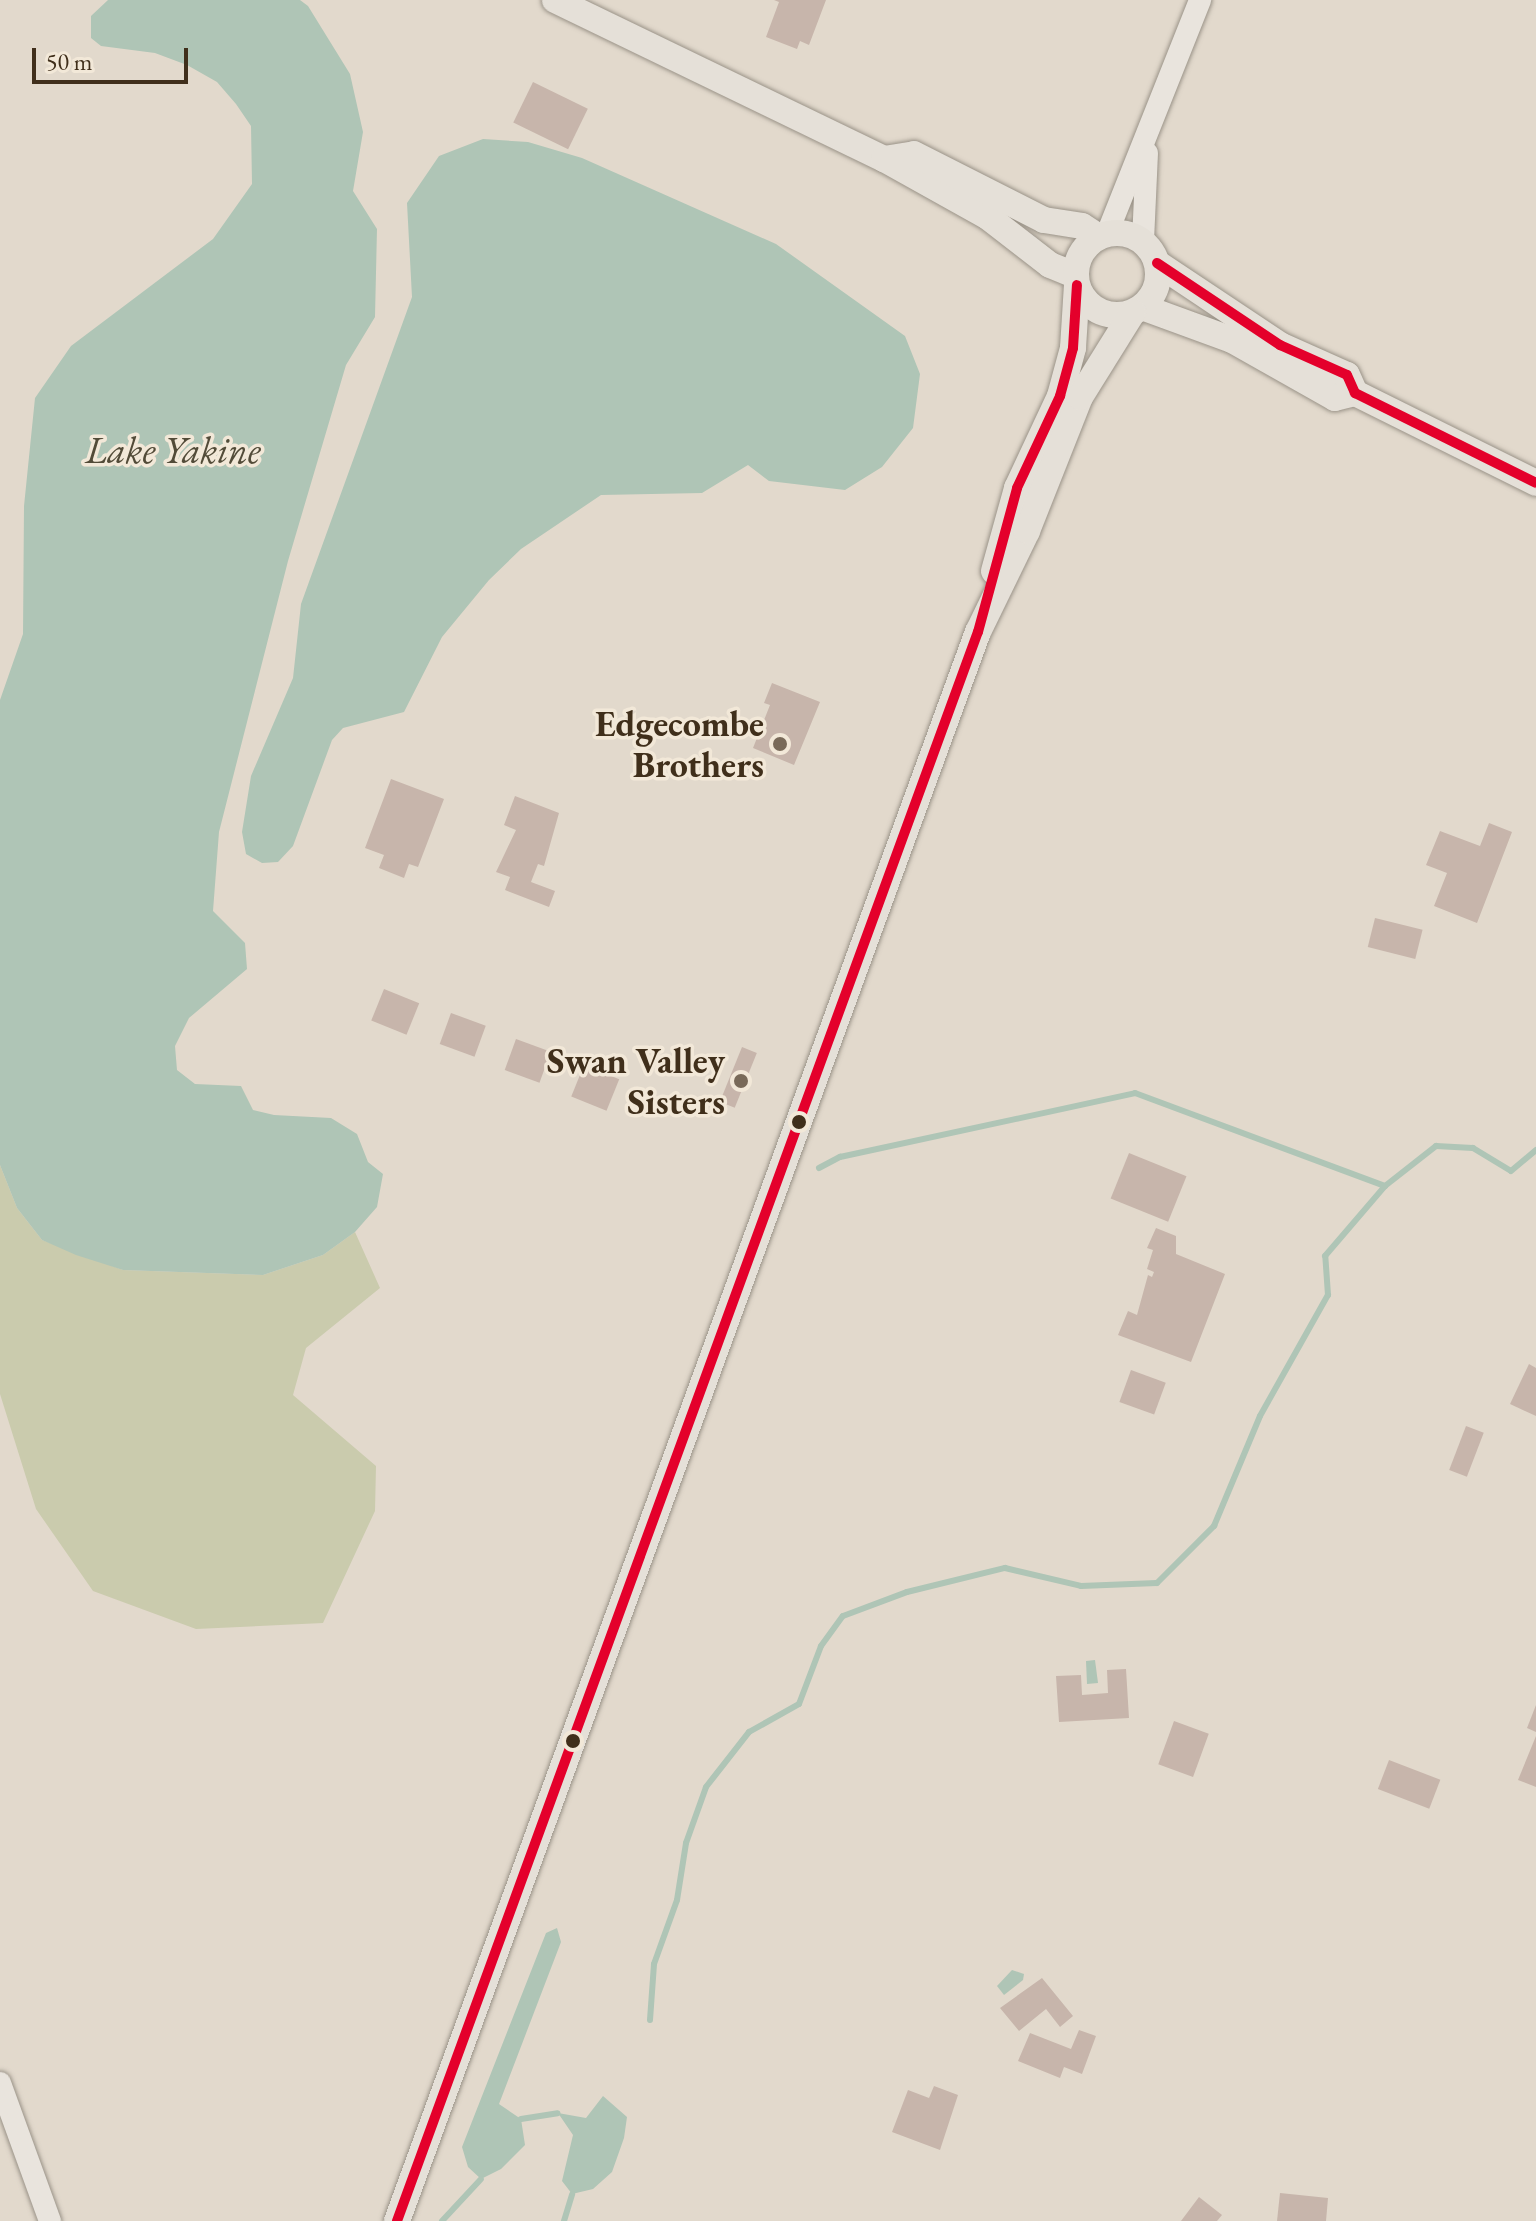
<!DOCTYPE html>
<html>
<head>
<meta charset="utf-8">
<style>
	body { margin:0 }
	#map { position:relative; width:1536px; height:2221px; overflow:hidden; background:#e2d9cc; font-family:"EB Garamond",serif }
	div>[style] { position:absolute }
	.green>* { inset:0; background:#cacbad }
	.water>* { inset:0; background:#afc5b6 }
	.stream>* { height:6px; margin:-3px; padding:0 3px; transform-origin:3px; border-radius:3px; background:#afc5b6 }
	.building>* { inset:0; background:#c7b5ab; transform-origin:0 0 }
	.roads { filter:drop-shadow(0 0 2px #9a9388) drop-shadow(0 0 2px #9a9388) }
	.minor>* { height:22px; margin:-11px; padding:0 11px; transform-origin:11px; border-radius:11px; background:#e9e4dd }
	.major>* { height:26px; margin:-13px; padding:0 13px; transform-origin:13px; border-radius:13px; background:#e5e0d8 }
	.major>.ring { margin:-13px; padding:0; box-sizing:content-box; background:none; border:26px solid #e5e0d8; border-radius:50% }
	.bus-1>* { height:10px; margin:-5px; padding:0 5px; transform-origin:5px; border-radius:5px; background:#e4002b }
	.dots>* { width:22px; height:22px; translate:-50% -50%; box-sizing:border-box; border:4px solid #f2e8d8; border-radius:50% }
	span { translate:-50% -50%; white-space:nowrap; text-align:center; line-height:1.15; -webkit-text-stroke:7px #f2e8d8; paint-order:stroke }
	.poi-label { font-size:36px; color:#402f1b; font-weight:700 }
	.right { translate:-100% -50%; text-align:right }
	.water-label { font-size:38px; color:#524b38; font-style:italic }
	.scale { position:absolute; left:32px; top:48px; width:156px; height:36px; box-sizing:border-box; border:4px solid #402f1b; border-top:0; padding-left:10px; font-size:24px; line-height:28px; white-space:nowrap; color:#402f1b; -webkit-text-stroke:6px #f2e8d8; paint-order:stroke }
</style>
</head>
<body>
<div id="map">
	<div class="green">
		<i style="clip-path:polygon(0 1165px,17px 1208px,42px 1240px,123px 1270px,263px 1275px,323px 1255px,355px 1232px,380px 1288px,306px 1348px,293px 1395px,376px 1466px,375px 1511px,323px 1623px,196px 1629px,93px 1591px,36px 1509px,0 1394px)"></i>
	</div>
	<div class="water">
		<i style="clip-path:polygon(108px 0,300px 0,308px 6px,350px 74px,363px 132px,353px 191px,377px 229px,375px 317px,346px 365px,288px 561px,219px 832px,213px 911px,245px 943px,247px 969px,189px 1018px,175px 1046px,177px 1070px,195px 1084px,241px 1086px,253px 1110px,274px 1115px,331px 1118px,357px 1134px,368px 1162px,383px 1174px,377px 1207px,355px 1232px,323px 1255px,263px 1275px,123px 1270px,76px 1255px,42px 1240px,17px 1208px,0 1165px,0 700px,23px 634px,24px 506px,35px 398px,71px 346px,213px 239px,252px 184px,251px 126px,236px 104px,217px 82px,187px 65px,155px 53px,101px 46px,91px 38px,91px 16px)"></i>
		<i style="clip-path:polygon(483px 139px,528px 142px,582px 158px,776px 244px,905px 336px,920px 374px,913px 428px,882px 467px,845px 490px,769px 481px,748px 465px,702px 493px,601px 495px,521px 549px,489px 580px,442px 637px,404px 712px,343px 728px,332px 740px,293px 846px,278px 862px,262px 863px,246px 854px,242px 832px,251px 776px,293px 678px,301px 604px,412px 297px,407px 203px,439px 156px)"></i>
		<i style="clip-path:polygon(1095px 1660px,1098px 1683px,1087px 1684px,1086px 1661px)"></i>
		<i style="clip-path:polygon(557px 1928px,561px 1942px,499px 2104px,521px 2119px,525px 2145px,501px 2169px,481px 2179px,468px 2167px,462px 2147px,546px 1933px)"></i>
		<i style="clip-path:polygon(1012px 1970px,1024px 1974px,1023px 1980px,1004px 1995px,997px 1986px)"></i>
		<i style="clip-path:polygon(603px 2096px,627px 2117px,624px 2138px,612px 2172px,593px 2189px,572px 2194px,562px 2181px,573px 2135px,558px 2113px,586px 2118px)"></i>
	</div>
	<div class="stream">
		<i style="left:819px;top:1168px;width:24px;rotate:-28deg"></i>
		<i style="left:840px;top:1157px;width:302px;rotate:-12.2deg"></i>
		<i style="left:1135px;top:1093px;width:267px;rotate:20.4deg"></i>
		<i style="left:650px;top:2020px;width:56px;rotate:-85.9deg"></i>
		<i style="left:654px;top:1964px;width:68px;rotate:-70.2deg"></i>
		<i style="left:677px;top:1900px;width:58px;rotate:-81deg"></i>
		<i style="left:686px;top:1843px;width:59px;rotate:-70.3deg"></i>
		<i style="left:706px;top:1787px;width:70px;rotate:-52deg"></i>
		<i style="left:749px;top:1732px;width:57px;rotate:-29.2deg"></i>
		<i style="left:799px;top:1704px;width:62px;rotate:-69.2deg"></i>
		<i style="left:821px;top:1646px;width:37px;rotate:-54deg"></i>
		<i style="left:843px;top:1616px;width:68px;rotate:-20.6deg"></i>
		<i style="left:907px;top:1592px;width:101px;rotate:-13.8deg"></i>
		<i style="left:1005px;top:1568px;width:78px;rotate:13.3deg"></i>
		<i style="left:1081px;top:1586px;width:76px;rotate:-2.3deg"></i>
		<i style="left:1157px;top:1583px;width:81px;rotate:-45deg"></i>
		<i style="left:1214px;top:1526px;width:119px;rotate:-67.3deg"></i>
		<i style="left:1260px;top:1416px;width:139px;rotate:-60.7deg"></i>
		<i style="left:1328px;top:1295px;width:39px;rotate:-94deg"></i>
		<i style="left:1325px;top:1256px;width:92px;rotate:-49.4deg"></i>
		<i style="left:1385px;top:1186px;width:65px;rotate:-38.1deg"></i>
		<i style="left:1436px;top:1146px;width:37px;rotate:3deg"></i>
		<i style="left:1473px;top:1148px;width:44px;rotate:31.2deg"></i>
		<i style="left:1511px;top:1171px;width:33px;rotate:-40deg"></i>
		<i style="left:521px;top:2119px;width:37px;rotate:-9deg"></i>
		<i style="left:442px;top:2221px;width:57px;rotate:-47.1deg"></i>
		<i style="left:564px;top:2221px;width:28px;rotate:-73deg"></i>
	</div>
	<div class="building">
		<i style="clip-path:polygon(774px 0,826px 0,809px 45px,800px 41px,797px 49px,766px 37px,779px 2px)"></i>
		<i style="left:533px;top:82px;width:61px;height:45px;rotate:26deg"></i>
		<i style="clip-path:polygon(772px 683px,820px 702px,794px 765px,753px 748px,770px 705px,764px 703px)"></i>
		<i style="clip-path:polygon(391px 779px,444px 799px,418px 867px,409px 864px,404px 878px,379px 868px,384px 855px,365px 848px)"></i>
		<i style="clip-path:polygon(515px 796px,559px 813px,544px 866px,538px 864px,531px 882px,555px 891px,549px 907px,505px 890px,510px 877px,496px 872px,516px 830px,504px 825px)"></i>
		<i style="clip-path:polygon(1489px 823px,1512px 832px,1477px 923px,1434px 906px,1447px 873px,1426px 865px,1440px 831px,1480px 846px)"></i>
		<i style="left:1375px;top:918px;width:49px;height:30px;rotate:14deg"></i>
		<i style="left:384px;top:989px;width:38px;height:34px;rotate:22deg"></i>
		<i style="left:451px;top:1013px;width:37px;height:33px;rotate:20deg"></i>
		<i style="left:516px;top:1039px;width:37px;height:33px;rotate:20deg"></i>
		<i style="left:742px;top:1047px;width:16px;height:59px;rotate:22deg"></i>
		<i style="left:584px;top:1065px;width:38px;height:34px;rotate:22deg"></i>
		<i style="left:1129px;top:1153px;width:62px;height:49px;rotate:22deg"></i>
		<i style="clip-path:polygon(1156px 1228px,1176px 1236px,1176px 1254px,1225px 1274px,1191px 1362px,1118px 1335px,1128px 1311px,1137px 1315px,1148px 1275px,1152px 1277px,1154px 1272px,1147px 1269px,1153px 1250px,1147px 1248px)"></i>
		<i style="clip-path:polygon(1529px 1364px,1536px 1368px,1536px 1416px,1510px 1404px)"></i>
		<i style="left:1131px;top:1370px;width:37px;height:34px;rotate:20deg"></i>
		<i style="left:1466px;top:1426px;width:19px;height:47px;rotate:21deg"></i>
		<i style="clip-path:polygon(1126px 1669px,1129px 1718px,1059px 1722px,1056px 1676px,1081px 1675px,1082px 1695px,1108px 1693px,1107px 1670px)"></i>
		<i style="clip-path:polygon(1536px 1705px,1536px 1732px,1527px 1728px)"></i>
		<i style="left:1174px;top:1721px;width:37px;height:46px;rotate:20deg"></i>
		<i style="clip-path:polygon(1536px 1736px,1536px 1787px,1518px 1780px)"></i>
		<i style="left:1389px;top:1760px;width:55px;height:31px;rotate:21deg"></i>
		<i style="clip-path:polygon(1042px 1978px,1073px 2016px,1060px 2027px,1046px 2009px,1019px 2031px,1000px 2008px)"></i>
		<i style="clip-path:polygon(1079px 2030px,1096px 2036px,1082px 2074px,1064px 2067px,1060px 2078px,1018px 2061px,1030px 2033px,1071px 2049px)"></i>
		<i style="clip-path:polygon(934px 2086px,958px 2095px,940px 2150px,892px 2132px,908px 2090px,929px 2098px)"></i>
		<i style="clip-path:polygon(1280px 2193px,1328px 2198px,1326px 2221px,1277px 2221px)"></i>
		<i style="clip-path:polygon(1199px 2197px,1222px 2215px,1217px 2221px,1181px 2221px)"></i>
	</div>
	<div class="roads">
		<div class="minor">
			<i style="left:1107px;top:234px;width:252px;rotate:-68.3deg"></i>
			<i style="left:1143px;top:241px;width:88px;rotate:-87.4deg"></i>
			<i style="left:0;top:2083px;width:147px;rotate:70.1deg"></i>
		</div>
		<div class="major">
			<i style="left:555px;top:0;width:365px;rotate:25.8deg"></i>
			<i style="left:884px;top:159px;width:119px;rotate:29.1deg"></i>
			<i style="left:988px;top:217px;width:78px;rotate:37.7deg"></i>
			<i style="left:1050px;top:265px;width:27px;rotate:22deg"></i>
			<i style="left:884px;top:159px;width:30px;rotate:-9deg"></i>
			<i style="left:914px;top:154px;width:146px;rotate:26.9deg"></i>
			<i style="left:1044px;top:220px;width:38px;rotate:9deg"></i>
			<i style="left:1082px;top:226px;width:20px;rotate:33deg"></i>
			<i class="ring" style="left:1076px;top:233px;width:56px;height:56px"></i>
			<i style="left:1157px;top:263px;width:148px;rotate:33.7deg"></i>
			<i style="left:1280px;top:345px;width:73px;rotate:24.1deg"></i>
			<i style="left:1347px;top:375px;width:20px;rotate:66deg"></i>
			<i style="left:1142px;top:307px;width:96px;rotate:20.1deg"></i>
			<i style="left:1232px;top:340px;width:118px;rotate:29.4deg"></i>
			<i style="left:1335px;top:398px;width:21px;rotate:-14deg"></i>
			<i style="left:1355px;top:393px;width:202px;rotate:26.4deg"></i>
			<i style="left:994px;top:571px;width:86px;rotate:-74.5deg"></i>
			<i style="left:1017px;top:488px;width:102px;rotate:-64.9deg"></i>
			<i style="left:1060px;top:396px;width:50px;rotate:-74.8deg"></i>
			<i style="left:1073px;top:348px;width:63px;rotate:-86.4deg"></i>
			<i style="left:397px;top:2221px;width:1692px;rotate:-69.92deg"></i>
			<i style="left:978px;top:632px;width:112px;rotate:-64.1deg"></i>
			<i style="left:1027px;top:531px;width:144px;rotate:-68.4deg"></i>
			<i style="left:1080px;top:397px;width:100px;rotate:-58.1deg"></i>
		</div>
	</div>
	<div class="bus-1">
		<i style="left:1157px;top:263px;width:148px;rotate:33.7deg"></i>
		<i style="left:1280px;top:345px;width:73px;rotate:24.1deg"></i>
		<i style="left:1347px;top:375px;width:20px;rotate:66deg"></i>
		<i style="left:1355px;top:393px;width:202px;rotate:26.4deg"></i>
		<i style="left:397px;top:2221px;width:1692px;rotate:-69.92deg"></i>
		<i style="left:978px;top:632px;width:149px;rotate:-74.8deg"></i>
		<i style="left:1017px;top:488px;width:102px;rotate:-64.9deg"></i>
		<i style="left:1060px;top:396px;width:50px;rotate:-74.8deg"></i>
		<i style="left:1073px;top:348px;width:63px;rotate:-86.4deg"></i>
	</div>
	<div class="dots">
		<i style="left:780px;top:744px;background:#796a59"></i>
		<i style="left:741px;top:1081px;background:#796a59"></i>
		<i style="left:799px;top:1122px;background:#402f1b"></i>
		<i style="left:573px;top:1741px;background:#402f1b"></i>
	</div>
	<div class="poi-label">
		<span class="right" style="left:764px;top:744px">Edgecombe<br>Brothers</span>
		<span class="right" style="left:725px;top:1081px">Swan Valley<br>Sisters</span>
	</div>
	<div class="water-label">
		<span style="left:173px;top:450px">Lake Yakine</span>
	</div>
	<div class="scale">50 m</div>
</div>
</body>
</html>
